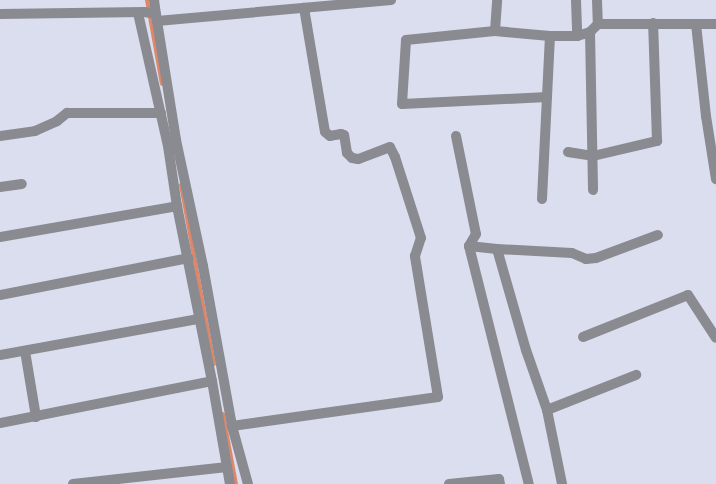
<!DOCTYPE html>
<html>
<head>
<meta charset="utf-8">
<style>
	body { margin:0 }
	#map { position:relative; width:716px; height:484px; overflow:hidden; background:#dbdeee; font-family:"Alegreya Sans",sans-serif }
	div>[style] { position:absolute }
	.stream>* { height:4px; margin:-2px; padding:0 2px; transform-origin:2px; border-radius:2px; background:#dd876b }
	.minor>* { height:10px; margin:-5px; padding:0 5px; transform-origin:5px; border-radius:5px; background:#898b91 }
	span { translate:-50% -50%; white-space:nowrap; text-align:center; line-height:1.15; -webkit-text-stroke:4px #dbdeee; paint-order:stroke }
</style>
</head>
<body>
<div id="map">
	<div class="stream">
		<i style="left:147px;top:0;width:85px;rotate:79.9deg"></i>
		<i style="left:181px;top:185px;width:182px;rotate:79.6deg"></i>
		<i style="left:223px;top:414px;width:71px;rotate:79.5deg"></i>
	</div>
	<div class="minor">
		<i style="left:154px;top:0;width:21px;rotate:82deg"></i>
		<i style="left:157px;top:21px;width:235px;rotate:-5.1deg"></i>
		<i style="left:576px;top:0;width:36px;rotate:88deg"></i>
		<i style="left:597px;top:0;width:24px;rotate:88deg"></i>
		<i style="left:138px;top:13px;width:136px;rotate:77.3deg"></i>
		<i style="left:168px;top:146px;width:61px;rotate:81.5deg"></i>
		<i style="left:177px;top:206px;width:178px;rotate:78.7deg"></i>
		<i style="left:212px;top:381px;width:105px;rotate:80.1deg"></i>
		<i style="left:0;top:14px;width:144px;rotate:-0.8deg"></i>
		<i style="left:144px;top:12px;width:12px;rotate:9deg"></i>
		<i style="left:157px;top:21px;width:121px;rotate:80.9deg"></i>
		<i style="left:176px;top:140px;width:129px;rotate:77.9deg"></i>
		<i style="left:203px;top:266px;width:163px;rotate:79.7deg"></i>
		<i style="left:232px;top:426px;width:60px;rotate:74.6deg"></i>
		<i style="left:696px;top:24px;width:93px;rotate:83.8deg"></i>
		<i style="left:706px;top:116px;width:64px;rotate:81deg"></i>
		<i style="left:495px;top:31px;width:31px;rotate:-86deg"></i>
		<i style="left:590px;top:32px;width:158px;rotate:88.9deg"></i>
		<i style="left:547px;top:97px;width:145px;rotate:177.2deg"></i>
		<i style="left:402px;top:104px;width:64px;rotate:-86.4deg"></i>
		<i style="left:406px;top:40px;width:89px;rotate:-5.8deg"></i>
		<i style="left:495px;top:31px;width:55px;rotate:5.2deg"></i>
		<i style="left:550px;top:36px;width:27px"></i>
		<i style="left:577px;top:36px;width:14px;rotate:-17deg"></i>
		<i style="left:590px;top:32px;width:11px;rotate:-45deg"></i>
		<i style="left:598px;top:24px;width:118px"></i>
		<i style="left:0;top:136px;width:35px;rotate:-8deg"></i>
		<i style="left:35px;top:131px;width:24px;rotate:-24deg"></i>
		<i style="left:57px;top:121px;width:13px;rotate:-39deg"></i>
		<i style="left:67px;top:113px;width:94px"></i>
		<i style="left:456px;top:136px;width:100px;rotate:78.5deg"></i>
		<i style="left:476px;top:234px;width:14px;rotate:120deg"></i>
		<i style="left:469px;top:246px;width:245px;rotate:75.9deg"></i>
		<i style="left:568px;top:152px;width:25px;rotate:9deg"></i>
		<i style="left:593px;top:156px;width:66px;rotate:-13.2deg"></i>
		<i style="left:657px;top:141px;width:118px;rotate:-91.9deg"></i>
		<i style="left:0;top:187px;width:22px;rotate:-8deg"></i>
		<i style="left:542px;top:199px;width:163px;rotate:-87.2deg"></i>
		<i style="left:0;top:237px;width:180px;rotate:-9.9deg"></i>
		<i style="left:469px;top:246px;width:28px;rotate:6deg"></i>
		<i style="left:497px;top:249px;width:75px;rotate:3.1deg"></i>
		<i style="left:572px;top:253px;width:15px;rotate:23deg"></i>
		<i style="left:586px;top:259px;width:10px;rotate:-6deg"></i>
		<i style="left:596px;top:258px;width:66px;rotate:-20.4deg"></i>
		<i style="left:497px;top:249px;width:105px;rotate:74deg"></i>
		<i style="left:526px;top:350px;width:64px;rotate:70.7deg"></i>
		<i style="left:547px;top:410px;width:76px;rotate:78.5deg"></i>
		<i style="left:0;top:295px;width:192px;rotate:-11.1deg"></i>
		<i style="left:583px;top:337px;width:113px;rotate:-21.8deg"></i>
		<i style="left:688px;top:295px;width:51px;rotate:56.9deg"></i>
		<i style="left:25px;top:351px;width:67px;rotate:80.5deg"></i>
		<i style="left:0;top:355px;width:202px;rotate:-10.3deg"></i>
		<i style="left:547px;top:410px;width:96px;rotate:-21.5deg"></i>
		<i style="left:0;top:423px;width:216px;rotate:-11.2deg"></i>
		<i style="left:232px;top:426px;width:208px;rotate:-8deg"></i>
		<i style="left:438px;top:397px;width:143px;rotate:-99.3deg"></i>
		<i style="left:415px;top:256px;width:19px;rotate:-72deg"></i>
		<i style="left:421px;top:238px;width:85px;rotate:-107.8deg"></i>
		<i style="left:395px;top:157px;width:11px;rotate:-117deg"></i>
		<i style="left:390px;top:147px;width:34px;rotate:159deg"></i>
		<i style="left:358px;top:159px;width:6px;rotate:-171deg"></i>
		<i style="left:352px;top:158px;width:7px;rotate:-135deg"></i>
		<i style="left:347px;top:153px;width:18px;rotate:-99deg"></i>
		<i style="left:344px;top:135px;width:3px;rotate:-162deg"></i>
		<i style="left:341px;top:134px;width:11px;rotate:170deg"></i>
		<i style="left:330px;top:136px;width:6px;rotate:-141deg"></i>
		<i style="left:325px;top:132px;width:126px;rotate:-99.6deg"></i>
		<i style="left:73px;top:484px;width:155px;rotate:-6.3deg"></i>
		<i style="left:449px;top:484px;width:50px;rotate:-5.7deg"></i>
		<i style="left:499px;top:479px;width:5px;rotate:79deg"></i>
	</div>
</div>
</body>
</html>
